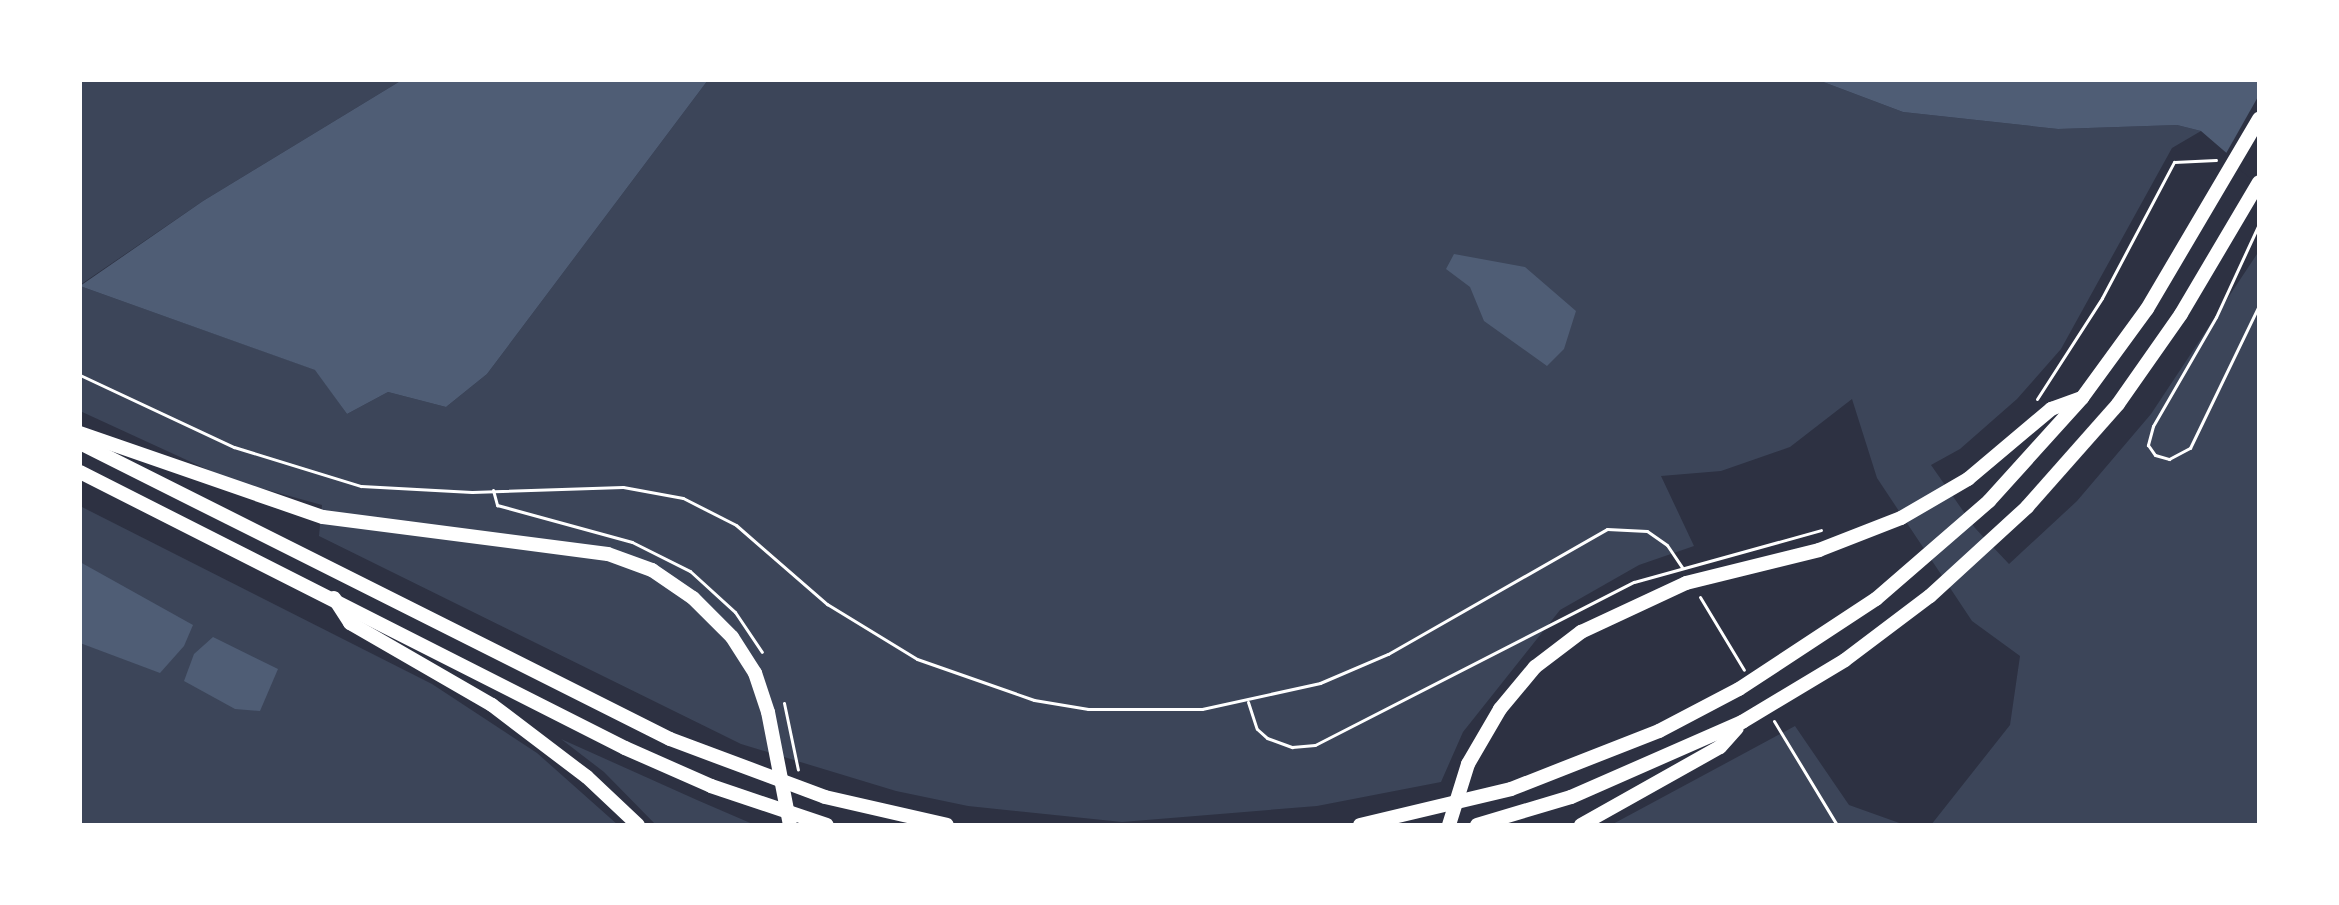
<!DOCTYPE html>
<html>
<head>
<meta charset="utf-8">
<style>
	body { margin:0 }
	#map { position:relative; width:2339px; height:905px; overflow:hidden; background:#2d3142; font-family:"Titillium Web",sans-serif }
	div>[style] { position:absolute }
	.green>* { inset:0; background:#3c4559 }
	.water>* { inset:0; background:#4f5d75 }
	.pier>* { inset:0; background:#2d3142 }
	.path>* { height:3px; margin:-1.5px; padding:0 1.5px; transform-origin:1.5px; border-radius:1.5px; background:#fff }
	.trunk>* { height:14px; margin:-7px; padding:0 7px; transform-origin:7px; border-radius:7px; background:#fff }
	span { translate:-50% -50%; white-space:nowrap; text-align:center; line-height:1.15; -webkit-text-stroke:6px #fff; paint-order:stroke }
	.frame { position:absolute; inset:0; border:82px solid #fff; pointer-events:none }
</style>
</head>
<body>
<div id="map">
	<div class="green">
		<i style="clip-path:polygon(80px 80px,402px 80px,203px 201px,80px 285px)"></i>
		<i style="clip-path:polygon(708px 80px,1818px 80px,1903px 112px,2058px 129px,2177px 125px,2201px 131px,2172px 148px,2061px 349px,2017px 399px,1960px 449px,1931px 465px,1975px 528px,2009px 564px,2077px 501px,2151px 414px,2259px 251px,2259px 825px,1931px 825px,2010px 725px,2020px 656px,1972px 621px,1877px 478px,1852px 399px,1790px 447px,1721px 471px,1661px 476px,1694px 546px,1639px 565px,1560px 610px,1463px 732px,1441px 782px,1317px 806px,1122px 822px,968px 806px,896px 791px,741px 744px,319px 536px,322px 505px,228px 479px,80px 411px,80px 286px,316px 370px,347px 414px,388px 392px,446px 407px,487px 374px)"></i>
		<i style="clip-path:polygon(80px 506px,432px 684px,537px 753px,618px 825px,80px 825px)"></i>
		<i style="clip-path:polygon(1795px 726px,1849px 805px,1905px 825px,1611px 825px)"></i>
		<i style="clip-path:polygon(561px 739px,697px 800px,755px 825px,656px 825px,604px 772px)"></i>
	</div>
	<div class="water">
		<i style="clip-path:polygon(402px 80px,708px 80px,487px 374px,446px 407px,388px 392px,347px 414px,315px 370px,80px 286px,203px 201px)"></i>
		<i style="clip-path:polygon(1818px 80px,2259px 80px,2259px 181px,2201px 131px,2177px 125px,2058px 129px,1903px 112px)"></i>
		<i style="clip-path:polygon(1454px 254px,1525px 267px,1576px 311px,1564px 349px,1547px 366px,1484px 321px,1470px 287px,1446px 269px)"></i>
		<i style="clip-path:polygon(80px 562px,193px 625px,184px 646px,160px 673px,80px 643px)"></i>
		<i style="clip-path:polygon(213px 637px,278px 669px,260px 711px,235px 709px,184px 681px,194px 654px)"></i>
	</div>
	<div class="pier">
		<i style="clip-path:polygon(2259px 95px,2259px 185px,2224px 157px)"></i>
	</div>
	<div class="path">
		<i style="left:2259px;top:224px;width:102px;rotate:114.8deg"></i>
		<i style="left:2216px;top:317px;width:126px;rotate:120deg"></i>
		<i style="left:2153px;top:426px;width:20px;rotate:105deg"></i>
		<i style="left:2148px;top:445px;width:12px;rotate:55deg"></i>
		<i style="left:2155px;top:455px;width:15px;rotate:16deg"></i>
		<i style="left:2169px;top:459px;width:24px;rotate:-28deg"></i>
		<i style="left:2190px;top:448px;width:159px;rotate:-64.2deg"></i>
		<i style="left:80px;top:375px;width:170px;rotate:25.1deg"></i>
		<i style="left:234px;top:447px;width:133px;rotate:17.1deg"></i>
		<i style="left:361px;top:486px;width:111px;rotate:3.1deg"></i>
		<i style="left:472px;top:492px;width:151px;rotate:-1.9deg"></i>
		<i style="left:623px;top:487px;width:61px;rotate:10.4deg"></i>
		<i style="left:683px;top:498px;width:59px;rotate:27deg"></i>
		<i style="left:736px;top:525px;width:121px;rotate:41deg"></i>
		<i style="left:827px;top:604px;width:105px;rotate:31.4deg"></i>
		<i style="left:917px;top:659px;width:124px;rotate:19.3deg"></i>
		<i style="left:1034px;top:700px;width:55px;rotate:9.5deg"></i>
		<i style="left:1088px;top:709px;width:114px"></i>
		<i style="left:1202px;top:709px;width:121px;rotate:-12.4deg"></i>
		<i style="left:1320px;top:683px;width:74px;rotate:-23.1deg"></i>
		<i style="left:1388px;top:654px;width:252px;rotate:-29.7deg"></i>
		<i style="left:1607px;top:529px;width:40px;rotate:2.9deg"></i>
		<i style="left:1647px;top:531px;width:24px;rotate:35deg"></i>
		<i style="left:1667px;top:545px;width:27px;rotate:56deg"></i>
		<i style="left:2037px;top:399px;width:120px;rotate:-57.2deg"></i>
		<i style="left:2102px;top:298px;width:154px;rotate:-62.1deg"></i>
		<i style="left:2174px;top:162px;width:42px;rotate:-2.7deg"></i>
		<i style="left:493px;top:490px;width:16px;rotate:75deg"></i>
		<i style="left:497px;top:505px;width:140px;rotate:15.3deg"></i>
		<i style="left:632px;top:542px;width:65px;rotate:26.6deg"></i>
		<i style="left:690px;top:571px;width:61px;rotate:42.3deg"></i>
		<i style="left:735px;top:612px;width:48px;rotate:56deg"></i>
		<i style="left:1700px;top:597px;width:85px;rotate:58.9deg"></i>
		<i style="left:1248px;top:702px;width:28px;rotate:72deg"></i>
		<i style="left:1257px;top:729px;width:13px;rotate:42deg"></i>
		<i style="left:1267px;top:738px;width:27px;rotate:20deg"></i>
		<i style="left:1292px;top:747px;width:23px;rotate:-5deg"></i>
		<i style="left:1315px;top:745px;width:358px;rotate:-27.1deg"></i>
		<i style="left:1634px;top:582px;width:194px;rotate:-15.5deg"></i>
		<i style="left:784px;top:703px;width:68px;rotate:78.2deg"></i>
		<i style="left:1774px;top:721px;width:122px;rotate:58.8deg"></i>
	</div>
	<div class="trunk">
		<i style="left:80px;top:433px;width:257px;rotate:19.1deg"></i>
		<i style="left:323px;top:517px;width:287px;rotate:7.4deg"></i>
		<i style="left:608px;top:554px;width:47px;rotate:20deg"></i>
		<i style="left:652px;top:570px;width:50px;rotate:34.3deg"></i>
		<i style="left:693px;top:598px;width:55px;rotate:45deg"></i>
		<i style="left:732px;top:637px;width:43px;rotate:57.4deg"></i>
		<i style="left:755px;top:673px;width:41px;rotate:71.6deg"></i>
		<i style="left:768px;top:712px;width:115px;rotate:79deg"></i>
		<i style="left:80px;top:443px;width:660px;rotate:26.64deg"></i>
		<i style="left:670px;top:739px;width:165px;rotate:20.5deg"></i>
		<i style="left:825px;top:797px;width:125px;rotate:12.9deg"></i>
		<i style="left:80px;top:472px;width:611px;rotate:26.86deg"></i>
		<i style="left:625px;top:748px;width:94px;rotate:23.8deg"></i>
		<i style="left:711px;top:786px;width:122px;rotate:18.6deg"></i>
		<i style="left:334px;top:598px;width:30px;rotate:57deg"></i>
		<i style="left:350px;top:623px;width:164px;rotate:30deg"></i>
		<i style="left:492px;top:705px;width:119px;rotate:37.2deg"></i>
		<i style="left:587px;top:777px;width:70px;rotate:43.3deg"></i>
		<i style="left:1360px;top:825px;width:155px;rotate:-13.4deg"></i>
		<i style="left:1511px;top:789px;width:159px;rotate:-21.4deg"></i>
		<i style="left:1659px;top:731px;width:90px;rotate:-27.7deg"></i>
		<i style="left:1739px;top:689px;width:164px;rotate:-33.3deg"></i>
		<i style="left:1876px;top:599px;width:150px;rotate:-40.9deg"></i>
		<i style="left:1989px;top:501px;width:139px;rotate:-47.9deg"></i>
		<i style="left:2082px;top:398px;width:110px;rotate:-53.9deg"></i>
		<i style="left:2147px;top:309px;width:221px;rotate:-59.5deg"></i>
		<i style="left:1449px;top:825px;width:64px;rotate:-72.7deg"></i>
		<i style="left:1468px;top:764px;width:64px;rotate:-59.8deg"></i>
		<i style="left:1500px;top:709px;width:55px;rotate:-50.2deg"></i>
		<i style="left:1535px;top:667px;width:58px;rotate:-37.3deg"></i>
		<i style="left:1581px;top:632px;width:116px;rotate:-25deg"></i>
		<i style="left:1686px;top:583px;width:137px;rotate:-13.9deg"></i>
		<i style="left:1819px;top:550px;width:88px;rotate:-21.3deg"></i>
		<i style="left:1901px;top:518px;width:78px;rotate:-30.2deg"></i>
		<i style="left:1968px;top:479px;width:109px;rotate:-40.1deg"></i>
		<i style="left:2051px;top:409px;width:33px;rotate:-20deg"></i>
		<i style="left:1477px;top:825px;width:98px;rotate:-16.6deg"></i>
		<i style="left:1571px;top:797px;width:187px;rotate:-23.7deg"></i>
		<i style="left:1742px;top:722px;width:120px;rotate:-31deg"></i>
		<i style="left:1845px;top:660px;width:106px;rotate:-37deg"></i>
		<i style="left:1930px;top:596px;width:132px;rotate:-42.5deg"></i>
		<i style="left:2027px;top:507px;width:137px;rotate:-48.5deg"></i>
		<i style="left:2118px;top:404px;width:110px;rotate:-55deg"></i>
		<i style="left:2181px;top:314px;width:153px;rotate:-59.4deg"></i>
		<i style="left:1581px;top:825px;width:159px;rotate:-29.3deg"></i>
		<i style="left:1720px;top:747px;width:25px;rotate:-48deg"></i>
	</div>
	<div class="frame"></div>
</div>
</body>
</html>
